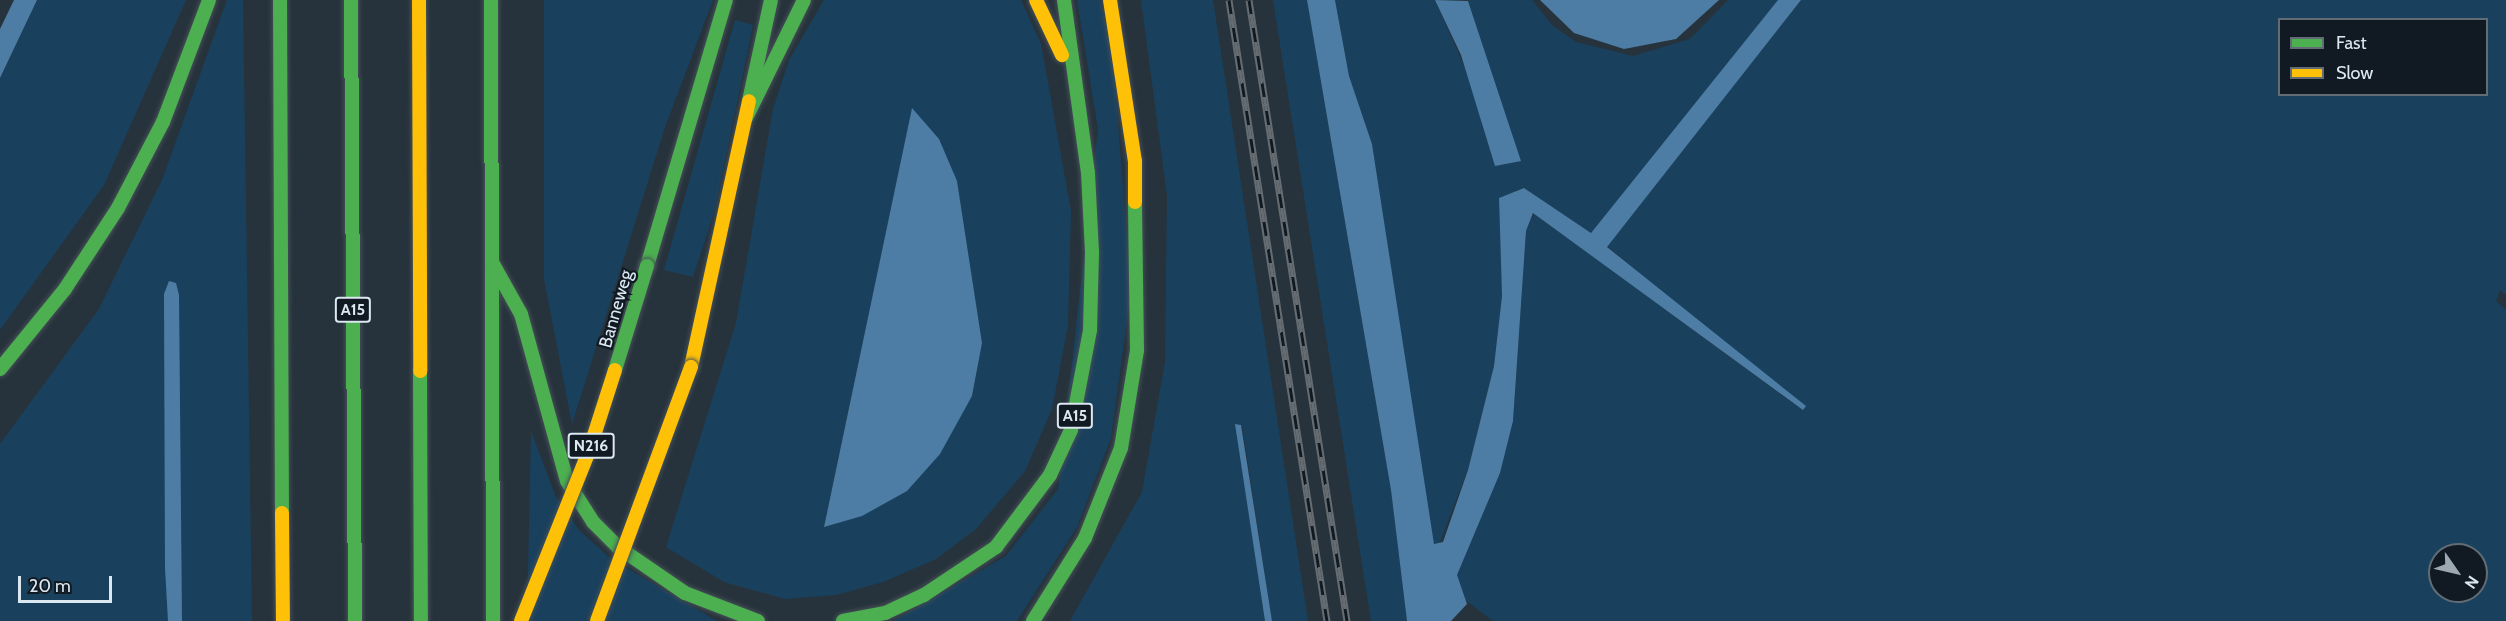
<!DOCTYPE html>
<html>
<head>
<meta charset="utf-8">
<style>
	body { margin:0 }
	#map { position:relative; width:2506px; height:621px; overflow:hidden; background:#27333c; font-family:Cabin,sans-serif }
	div>[style] { position:absolute }
	.green>* { inset:0; background:#19415e }
	.water>* { inset:0; background:#4d7da4 }
	.roads { filter:drop-shadow(0 0 2px #454f57) drop-shadow(0 0 2px #454f57) }
	.fast>* { height:14px; margin:-7px; padding:0 7px; transform-origin:7px; border-radius:7px; background:#4caf50 }
	.slow>* { height:14px; margin:-7px; padding:0 7px; transform-origin:7px; border-radius:7px; background:#ffc107 }
	.rail>* { height:7px; margin-top:-3.5px; transform-origin:0; background:repeating-linear-gradient(90deg,#111a22 0 14px,#666d72 0 28px); box-sizing:border-box; border-block:2px solid #666d72 }
	.bridges { filter:drop-shadow(0 0 2px #454f57) drop-shadow(0 0 2px #454f57) }
	.fast-bridge>* { height:14px; margin:-7px; padding:0 7px; transform-origin:7px; border-radius:7px; background:#4caf50 }
	.slow-bridge>* { height:14px; margin:-7px; padding:0 7px; transform-origin:7px; border-radius:7px; background:#ffc107 }
	span { translate:-50% -50%; white-space:nowrap; text-align:center; line-height:1.15; -webkit-text-stroke:4.5px #111a22; paint-order:stroke }
	.shield-label span { padding:2px 4px; background:#111a22; border:2px solid; border-radius:4px; -webkit-text-stroke-width:0 }
	.shield-label { font-size:16px; color:#dbe8f2; font-weight:700 }
	.street-label { font-size:18px; color:#dbe8f2 }
	.legend { position:absolute; left:2278px; top:18px; width:210px; height:78px; box-sizing:border-box; background:#111a22; border:2px solid #626c75; margin:0; padding:8px 10px; list-style:none; font-size:18px; color:#dbe8f2 }
	.legend li { display:flex; align-items:center; gap:12px; height:30px }
	.legend b { width:30px; border:2px solid #626c75 }
	.north { position:absolute; left:2428px; top:543px; width:60px; height:60px; box-sizing:border-box; background:#111a22; border:2px solid #626c75; border-radius:50%; rotate:124deg; font-size:16px; font-weight:700; line-height:24px; text-align:center; color:#dbe8f2 }
	.north::after { content:''; display:block; margin:auto; width:21px; height:27px; background:#9ca9b2; clip-path:polygon(50% 0,100% 100%,50% 72%,0 100%) }
	.scale { position:absolute; left:18px; top:576px; width:94px; height:27px; box-sizing:border-box; border:3px solid #dbe8f2; border-top:0; padding-left:8px; font-size:18px; line-height:21px; white-space:nowrap; color:#dbe8f2; -webkit-text-stroke:4px #111a22; paint-order:stroke }
</style>
</head>
<body>
<div id="map">
	<div class="green">
		<i style="clip-path:polygon(37px 0,186px 0,104px 185px,0 330px,0 78px)"></i>
		<i style="clip-path:polygon(227px 0,243px 0,252px 621px,0 621px,0 444px,99px 309px,162px 180px)"></i>
		<i style="clip-path:polygon(544px 0,713px 0,665px 127px,572px 424px,544px 279px)"></i>
		<i style="clip-path:polygon(evenodd,824px 0,1021px 0,1041px 44px,1071px 211px,1068px 325px,1052px 409px,1025px 471px,976px 529px,936px 559px,883px 582px,836px 595px,785px 599px,724px 582px,666px 547px,736px 323px,773px 109px,789px 60px,824px 0,912px 109px,957px 181px,982px 343px,972px 397px,824px 526px,912px 109px)"></i>
		<i style="clip-path:polygon(1077px 0,1100px 0,1113px 58px,1131px 291px,1111px 438px,1077px 527px,1017px 621px,893px 621px,1006px 556px,1058px 489px,1098px 129px)"></i>
		<i style="clip-path:polygon(1141px 0,1213px 0,1308px 621px,1272px 621px,1242px 425px,1236px 424px,1265px 621px,1070px 621px,1142px 492px,1165px 362px,1167px 195px)"></i>
		<i style="clip-path:polygon(1273px 0,1307px 0,1391px 490px,1407px 621px,1371px 621px)"></i>
		<i style="clip-path:polygon(1335px 0,1435px 0,1470px 79px,1521px 161px,1468px 0,1532px 0,1552px 25px,1576px 42px,1633px 56px,1690px 39px,1728px 0,1778px 0,1591px 233px,1524px 188px,1499px 198px,1502px 296px,1494px 366px,1468px 469px,1439px 545px,1432px 542px,1372px 144px,1349px 76px)"></i>
		<i style="clip-path:polygon(evenodd,1801px 0,2506px 0,2506px 295px,2500px 290px,2496px 301px,2506px 310px,2506px 621px,1493px 621px,1460px 596px,1457px 575px,1500px 473px,1513px 421px,1526px 231px,1534px 213px,1802px 410px,1607px 246px,1801px 0,2280px 20px,2486px 20px,2486px 94px,2280px 94px,2280px 20px,1801px 0,2440px 555px,2476px 555px,2476px 591px,2440px 591px,2440px 555px)"></i>
		<i style="clip-path:polygon(735px 20px,753px 25px,714px 213px,693px 277px,664px 270px)"></i>
		<i style="clip-path:polygon(531px 431px,555px 495px,578px 529px,611px 559px,717px 621px,527px 621px)"></i>
	</div>
	<div class="water">
		<i style="clip-path:polygon(14px 0,37px 0,0 78px,0 29px)"></i>
		<i style="clip-path:polygon(1307px 0,1335px 0,1349px 76px,1372px 144px,1434px 544px,1443px 542px,1468px 470px,1494px 366px,1502px 296px,1499px 198px,1524px 188px,1591px 233px,1778px 0,1801px 0,1607px 247px,1806px 406px,1803px 410px,1533px 213px,1526px 231px,1513px 421px,1500px 473px,1457px 575px,1467px 604px,1451px 621px,1407px 621px,1391px 490px)"></i>
		<i style="clip-path:polygon(1435px 0,1468px 1px,1521px 161px,1495px 166px,1461px 55px)"></i>
		<i style="clip-path:polygon(1540px 0,1719px 0,1676px 39px,1624px 49px,1574px 33px)"></i>
		<i style="clip-path:polygon(912px 108px,939px 139px,957px 181px,982px 343px,972px 396px,940px 454px,907px 491px,862px 516px,824px 527px)"></i>
		<i style="clip-path:polygon(169px 281px,176px 283px,179px 295px,182px 621px,168px 621px,165px 568px,164px 294px)"></i>
		<i style="clip-path:polygon(1235px 424px,1241px 425px,1272px 621px,1265px 621px)"></i>
	</div>
	<div class="roads">
		<div class="fast">
			<i style="left:280px;top:0;width:513px;rotate:89.78deg"></i>
			<i style="left:351px;top:0;width:621px;rotate:89.63deg"></i>
			<i style="left:491px;top:0;width:621px;rotate:89.82deg"></i>
			<i style="left:749px;top:101px;width:103px;rotate:-77.7deg"></i>
			<i style="left:746px;top:118px;width:131px;rotate:-63.8deg"></i>
			<i style="left:493px;top:264px;width:57px;rotate:60.8deg"></i>
			<i style="left:521px;top:314px;width:173px;rotate:74.6deg"></i>
			<i style="left:567px;top:481px;width:49px;rotate:57.6deg"></i>
			<i style="left:593px;top:522px;width:35px;rotate:45deg"></i>
			<i style="left:618px;top:547px;width:81px;rotate:34.5deg"></i>
			<i style="left:685px;top:593px;width:78px;rotate:21deg"></i>
			<i style="left:647px;top:266px;width:277px;rotate:-73.5deg"></i>
			<i style="left:0;top:369px;width:103px;rotate:-50.9deg"></i>
			<i style="left:65px;top:289px;width:97px;rotate:-56.8deg"></i>
			<i style="left:118px;top:208px;width:97px;rotate:-62.4deg"></i>
			<i style="left:163px;top:122px;width:130px;rotate:-69.3deg"></i>
			<i style="left:420px;top:371px;width:250px;rotate:89.8deg"></i>
			<i style="left:843px;top:621px;width:43px;rotate:-10.8deg"></i>
			<i style="left:885px;top:613px;width:43px;rotate:-24.8deg"></i>
			<i style="left:924px;top:595px;width:87px;rotate:-33.7deg"></i>
			<i style="left:996px;top:547px;width:90px;rotate:-53.1deg"></i>
			<i style="left:1050px;top:475px;width:50px;rotate:-65deg"></i>
			<i style="left:1071px;top:430px;width:102px;rotate:-79.2deg"></i>
			<i style="left:1090px;top:330px;width:78px;rotate:-88.5deg"></i>
			<i style="left:1092px;top:252px;width:79px;rotate:-92.9deg"></i>
			<i style="left:1088px;top:173px;width:175px;rotate:-97.9deg"></i>
			<i style="left:1033px;top:621px;width:98px;rotate:-57.9deg"></i>
			<i style="left:1085px;top:538px;width:97px;rotate:-68.2deg"></i>
			<i style="left:1121px;top:448px;width:99px;rotate:-80.7deg"></i>
			<i style="left:1137px;top:350px;width:148px;rotate:-90.8deg"></i>
		</div>
		<div class="slow">
			<i style="left:419px;top:0;width:371px;rotate:89.8deg"></i>
			<i style="left:1036px;top:0;width:61px;rotate:64.7deg"></i>
			<i style="left:1110px;top:0;width:163px;rotate:81.2deg"></i>
			<i style="left:1135px;top:161px;width:41px;rotate:90deg"></i>
			<i style="left:691px;top:367px;width:272px;rotate:-77.7deg"></i>
			<i style="left:282px;top:513px;width:108px;rotate:89.5deg"></i>
		</div>
	</div>
	<div class="rail">
		<i style="left:1229px;top:0;width:629px;rotate:81.03deg"></i>
		<i style="left:1249px;top:0;width:629px;rotate:81.03deg"></i>
	</div>
	<div class="bridges">
		<div class="fast-bridge">
			<i style="left:615px;top:370px;width:109px;rotate:-72.9deg"></i>
		</div>
		<div class="slow-bridge">
			<i style="left:521px;top:621px;width:183px;rotate:-68.2deg"></i>
			<i style="left:589px;top:451px;width:85px;rotate:-72.2deg"></i>
			<i style="left:597px;top:621px;width:271px;rotate:-69.7deg"></i>
		</div>
	</div>
	<div class="shield-label">
		<span style="left:353px;top:310px">A15</span>
		<span style="left:1075px;top:416px">A15</span>
		<span style="left:591px;top:446px">N216</span>
	</div>
	<div class="street-label">
		<span style="left:616px;top:309px;rotate:-74deg">Banneweg</span>
	</div>
	<ul class="legend">
	<li><b style="height:8px;background:#4caf50"></b>Fast</li>
	<li><b style="height:8px;background:#ffc107"></b>Slow</li>
	</ul>
	<div class="north">N</div>
	<div class="scale">20 m</div>
</div>
</body>
</html>
